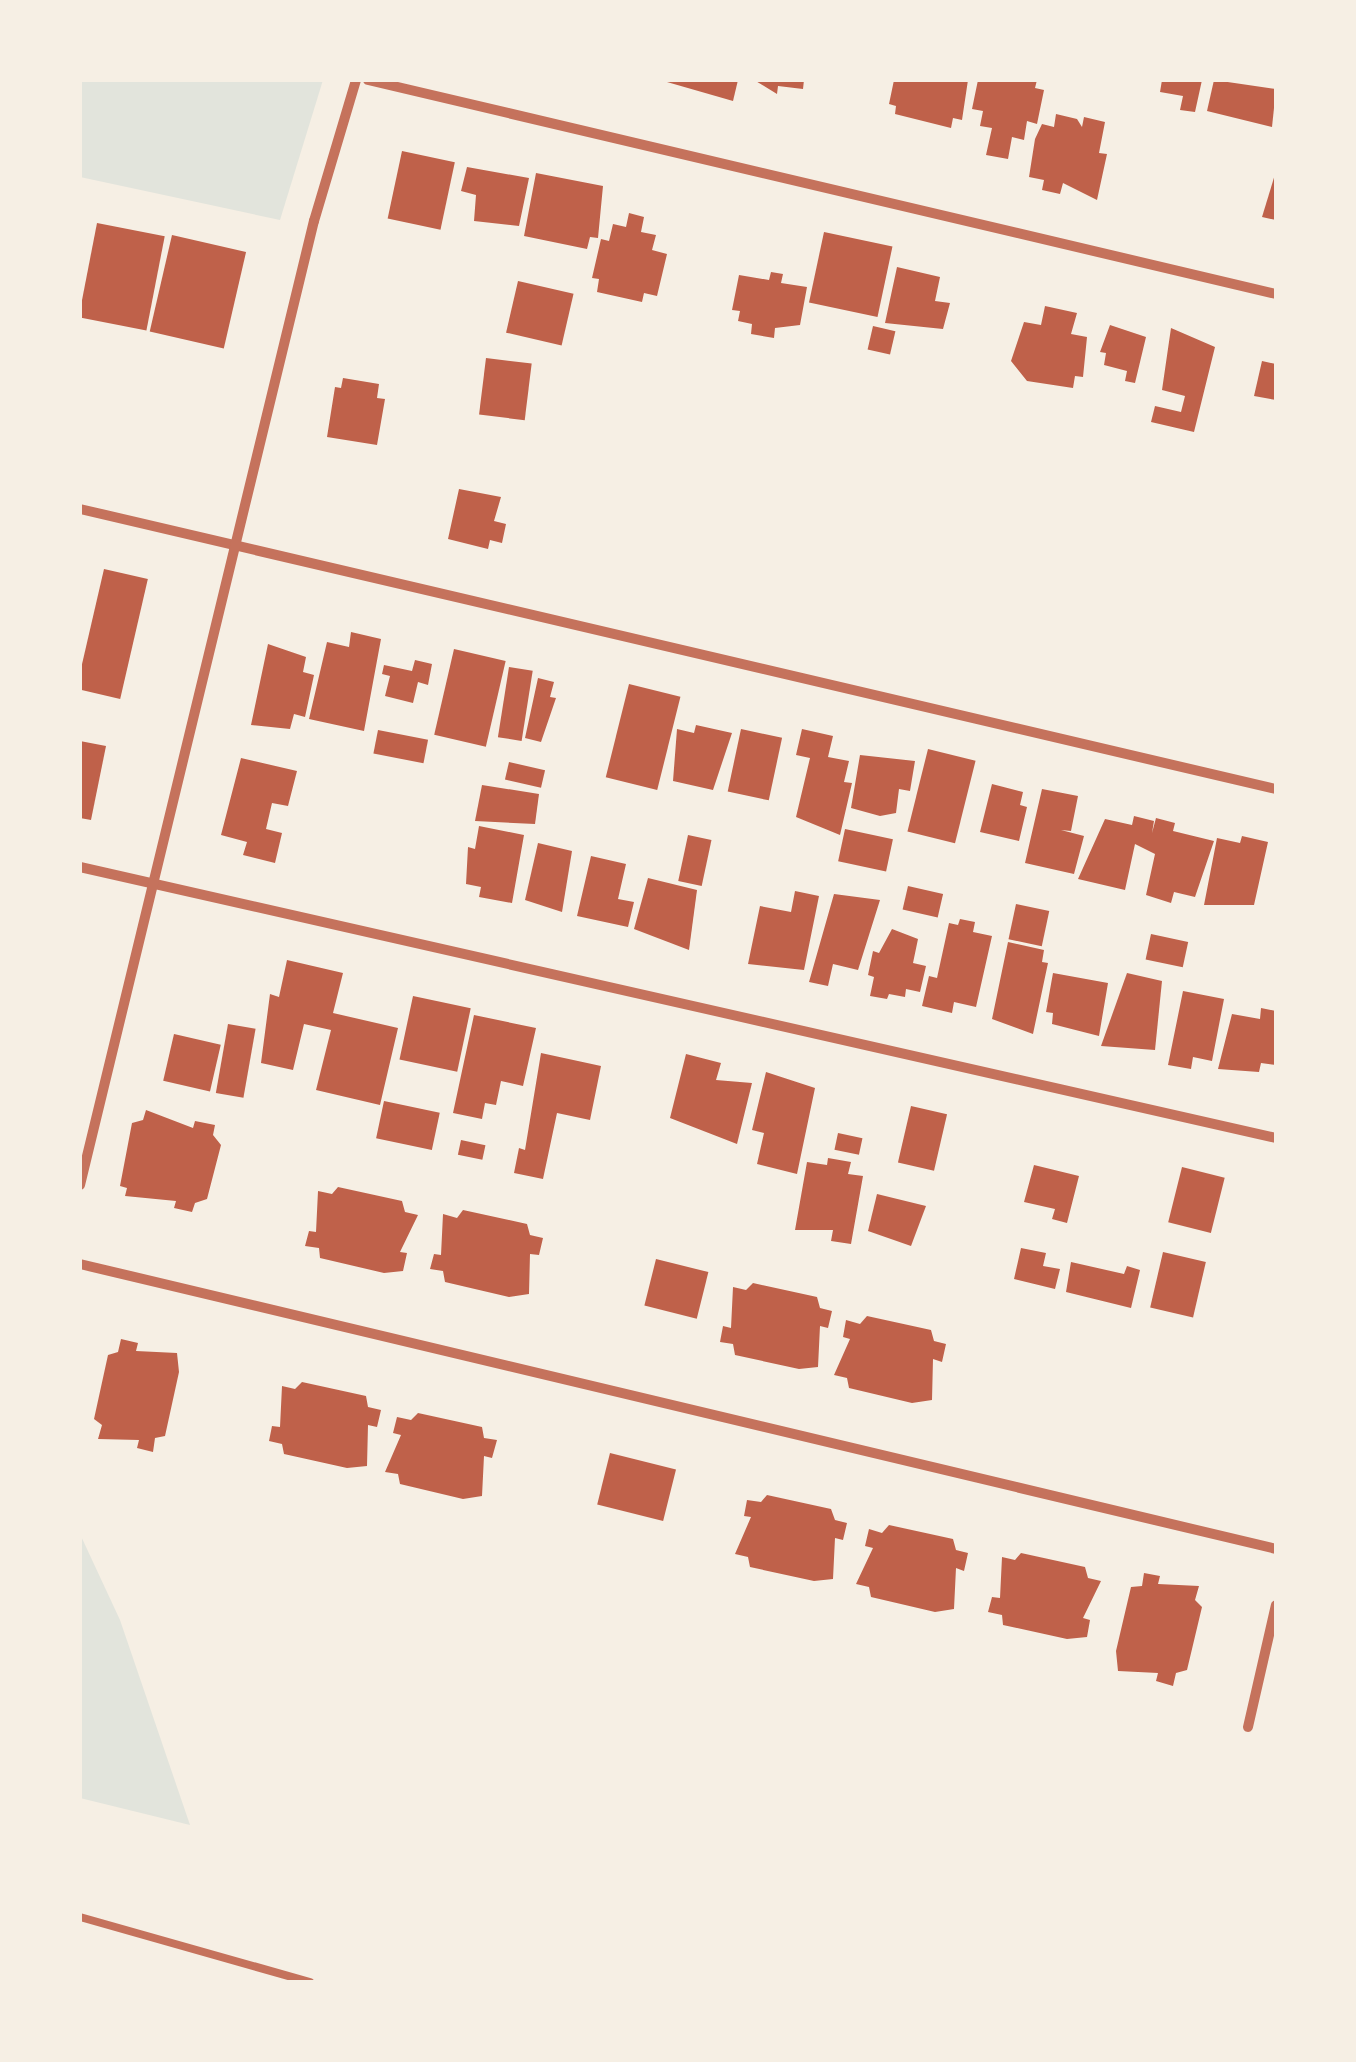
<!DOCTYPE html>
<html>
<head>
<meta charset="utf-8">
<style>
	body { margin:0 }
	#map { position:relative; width:1356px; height:2062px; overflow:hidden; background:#f6efe4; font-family:"Roboto Serif",serif }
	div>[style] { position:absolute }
	.green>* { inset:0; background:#e2e4dc }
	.building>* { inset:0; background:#bf614a; transform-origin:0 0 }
	.service>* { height:8px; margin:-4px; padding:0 4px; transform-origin:4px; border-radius:4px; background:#c5725c }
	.minor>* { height:10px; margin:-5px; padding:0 5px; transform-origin:5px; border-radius:5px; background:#c5725c }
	span { translate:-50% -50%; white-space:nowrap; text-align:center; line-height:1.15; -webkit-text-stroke:9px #f6efe4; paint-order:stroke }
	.frame { position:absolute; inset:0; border:82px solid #f6efe4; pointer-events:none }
</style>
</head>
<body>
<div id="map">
	<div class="green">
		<i style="clip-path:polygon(80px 80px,323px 80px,280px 220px,80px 177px)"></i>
		<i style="clip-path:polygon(80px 1534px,120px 1620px,190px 1825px,80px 1798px)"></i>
	</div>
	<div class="building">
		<i style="clip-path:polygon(660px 80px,738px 80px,733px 101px)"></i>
		<i style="clip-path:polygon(754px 80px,804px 80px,803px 89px,778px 86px,777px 94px)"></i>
		<i style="clip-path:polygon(894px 80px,968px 80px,962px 120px,953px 118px,951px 128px,895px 114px,896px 106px,889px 104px)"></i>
		<i style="clip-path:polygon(978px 80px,1037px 80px,1035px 88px,1044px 90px,1037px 124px,1027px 121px,1024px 140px,1012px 137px,1008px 159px,986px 155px,992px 128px,980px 126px,983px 111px,972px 109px)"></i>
		<i style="clip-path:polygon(1162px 80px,1202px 80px,1195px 112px,1180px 110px,1183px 96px,1160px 92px)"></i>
		<i style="clip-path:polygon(1214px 80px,1276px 89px,1272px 127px,1207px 111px)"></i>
		<i style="clip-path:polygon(1056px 114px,1077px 119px,1082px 127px,1084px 117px,1105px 122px,1099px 153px,1107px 154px,1097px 200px,1063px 183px,1060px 194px,1042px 190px,1044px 180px,1029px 177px,1035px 139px,1042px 124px,1054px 127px)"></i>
		<i style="left:402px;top:151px;width:54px;height:69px;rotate:12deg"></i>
		<i style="clip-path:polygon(467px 167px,529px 178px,519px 226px,474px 221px,476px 195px,461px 191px)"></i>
		<i style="clip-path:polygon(1276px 171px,1276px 220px,1262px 217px)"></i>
		<i style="clip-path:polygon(536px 173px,603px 186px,598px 238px,590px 237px,587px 249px,524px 236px)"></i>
		<i style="clip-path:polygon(629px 213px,644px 217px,641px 232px,656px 235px,652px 250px,667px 254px,657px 296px,644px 293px,642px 302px,597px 292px,599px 279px,592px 278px,601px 239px,609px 241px,613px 224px,626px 227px)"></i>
		<i style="left:97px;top:223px;width:69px;height:96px;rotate:11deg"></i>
		<i style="left:824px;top:232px;width:70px;height:72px;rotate:12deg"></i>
		<i style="left:172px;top:235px;width:76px;height:99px;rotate:13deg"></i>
		<i style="clip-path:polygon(897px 267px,940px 277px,935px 301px,950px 303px,943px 329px,885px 323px)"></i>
		<i style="clip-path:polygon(771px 272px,783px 274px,781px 283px,807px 287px,800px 325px,775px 328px,774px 338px,751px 334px,752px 324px,738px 321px,740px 311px,732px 310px,739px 275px,769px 280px)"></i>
		<i style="left:518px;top:281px;width:57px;height:53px;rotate:13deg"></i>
		<i style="clip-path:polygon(1045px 306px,1077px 313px,1071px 334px,1087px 337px,1083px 377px,1075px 376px,1073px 388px,1027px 381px,1011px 361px,1024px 322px,1041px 325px)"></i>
		<i style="clip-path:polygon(1110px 325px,1146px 337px,1135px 383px,1125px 381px,1127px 371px,1104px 365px,1106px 353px,1100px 352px)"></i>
		<i style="left:873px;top:326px;width:23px;height:24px;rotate:13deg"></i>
		<i style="clip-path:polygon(1171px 328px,1215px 347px,1194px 432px,1151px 422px,1155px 406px,1181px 412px,1185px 396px,1162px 390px)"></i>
		<i style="left:486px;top:358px;width:46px;height:57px;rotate:7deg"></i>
		<i style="clip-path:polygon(1262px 361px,1276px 364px,1276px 400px,1254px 396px)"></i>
		<i style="clip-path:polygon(343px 378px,379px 384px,377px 398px,385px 399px,377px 445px,327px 437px,335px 387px,341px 388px)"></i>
		<i style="clip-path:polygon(459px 489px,501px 497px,494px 521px,506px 524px,502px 543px,490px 540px,488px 549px,448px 539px)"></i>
		<i style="left:104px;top:569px;width:45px;height:123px;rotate:13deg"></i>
		<i style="clip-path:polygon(351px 632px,381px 639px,364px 731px,309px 719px,327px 642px,349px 647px)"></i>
		<i style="clip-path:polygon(268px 644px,306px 657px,303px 672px,314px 675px,305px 717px,294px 714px,290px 729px,251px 725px)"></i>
		<i style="left:454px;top:649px;width:53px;height:88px;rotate:13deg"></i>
		<i style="clip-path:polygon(415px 660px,432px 664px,428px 685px,418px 682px,413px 703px,385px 696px,390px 676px,382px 674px,384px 665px,412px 671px)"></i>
		<i style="left:509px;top:667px;width:24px;height:71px;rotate:9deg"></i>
		<i style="clip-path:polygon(538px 678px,554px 682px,550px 697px,556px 698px,541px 742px,525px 738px)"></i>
		<i style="left:629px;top:684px;width:53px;height:96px;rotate:14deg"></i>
		<i style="clip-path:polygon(696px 725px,732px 733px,713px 790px,673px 781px,677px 729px,694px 733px)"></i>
		<i style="left:741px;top:729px;width:42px;height:64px;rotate:12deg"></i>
		<i style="clip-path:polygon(802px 729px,833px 736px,828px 757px,849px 761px,844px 782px,852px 783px,840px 835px,796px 817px,810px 758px,796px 755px)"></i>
		<i style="left:378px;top:730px;width:51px;height:24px;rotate:11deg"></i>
		<i style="clip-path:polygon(80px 741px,106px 746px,91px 820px,80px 818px)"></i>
		<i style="left:928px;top:749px;width:49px;height:85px;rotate:14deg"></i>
		<i style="clip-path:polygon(860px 755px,915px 761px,910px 791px,899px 789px,896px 813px,880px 816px,851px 808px)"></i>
		<i style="clip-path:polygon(241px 758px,297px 771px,288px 806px,272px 803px,266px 829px,282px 833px,275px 863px,243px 855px,247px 842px,221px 835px)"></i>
		<i style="left:509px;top:762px;width:37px;height:18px;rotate:13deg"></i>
		<i style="clip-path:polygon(992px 784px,1023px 792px,1020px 805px,1027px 807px,1019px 841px,980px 832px)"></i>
		<i style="clip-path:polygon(482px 785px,539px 794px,535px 824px,475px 821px)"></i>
		<i style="clip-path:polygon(1042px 789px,1078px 796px,1071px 831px,1061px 830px,1084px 836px,1074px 874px,1025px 863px)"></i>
		<i style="clip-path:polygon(1134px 816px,1154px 821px,1152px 833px,1156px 818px,1175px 823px,1173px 831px,1214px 841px,1195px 897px,1174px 892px,1171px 903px,1146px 895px,1155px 854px,1135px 844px,1125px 890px,1078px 879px,1105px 819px,1132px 825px)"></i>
		<i style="clip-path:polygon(479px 826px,524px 835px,512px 903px,479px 897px,481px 887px,466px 884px,468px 847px,475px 849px)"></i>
		<i style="left:845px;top:829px;width:49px;height:33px;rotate:12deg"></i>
		<i style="left:688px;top:835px;width:24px;height:47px;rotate:12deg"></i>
		<i style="clip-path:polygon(1242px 836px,1268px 842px,1254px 905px,1204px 905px,1217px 838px,1240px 843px)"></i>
		<i style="clip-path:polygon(538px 843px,572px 851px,562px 912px,525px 900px)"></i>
		<i style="clip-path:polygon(591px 856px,626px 864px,618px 899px,634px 902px,628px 927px,577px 916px)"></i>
		<i style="clip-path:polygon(648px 878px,697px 890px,689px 950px,634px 929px)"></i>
		<i style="left:908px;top:886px;width:36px;height:24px;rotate:13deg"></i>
		<i style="clip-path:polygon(795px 891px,819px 896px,804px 970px,748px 964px,760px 906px,791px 912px)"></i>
		<i style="clip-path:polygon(834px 894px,880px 900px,858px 970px,833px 964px,828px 986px,809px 982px)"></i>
		<i style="left:1016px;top:904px;width:34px;height:36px;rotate:12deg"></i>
		<i style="clip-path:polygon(960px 919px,975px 922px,973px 932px,992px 936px,976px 1007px,954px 1002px,952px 1013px,922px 1006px,929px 976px,937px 978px,949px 923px,958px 925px)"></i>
		<i style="clip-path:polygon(892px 929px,918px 939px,913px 963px,926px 966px,920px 992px,906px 989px,905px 997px,889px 994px,887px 999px,870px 996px,874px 977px,868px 975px,873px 951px,879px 953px)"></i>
		<i style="left:1151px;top:934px;width:38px;height:26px;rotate:12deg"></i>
		<i style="clip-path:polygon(1008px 942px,1044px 950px,1042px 962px,1048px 963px,1033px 1034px,992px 1019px)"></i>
		<i style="clip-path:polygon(287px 960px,343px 973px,333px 1013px,398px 1028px,380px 1105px,316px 1090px,331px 1030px,304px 1024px,293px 1070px,261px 1063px,270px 994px,279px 997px)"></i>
		<i style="clip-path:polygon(1053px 973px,1108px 983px,1099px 1036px,1052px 1024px,1053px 1013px,1046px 1012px)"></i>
		<i style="clip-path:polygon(1127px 973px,1162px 981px,1155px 1050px,1101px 1046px)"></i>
		<i style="clip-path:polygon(1183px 991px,1224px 999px,1212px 1061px,1193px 1057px,1191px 1069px,1168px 1065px)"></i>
		<i style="left:413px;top:996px;width:59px;height:65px;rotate:12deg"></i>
		<i style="clip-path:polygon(1261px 1008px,1276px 1011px,1276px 1065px,1261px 1063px,1259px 1072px,1218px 1069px,1232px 1014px,1260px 1019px)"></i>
		<i style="clip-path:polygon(474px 1015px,536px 1028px,523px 1086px,501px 1081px,496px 1105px,485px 1103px,482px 1119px,453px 1113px)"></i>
		<i style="left:228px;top:1024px;width:28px;height:70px;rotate:10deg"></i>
		<i style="left:174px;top:1034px;width:48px;height:48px;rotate:13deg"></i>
		<i style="clip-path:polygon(541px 1053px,601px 1066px,590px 1120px,557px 1113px,543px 1179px,514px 1173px,519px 1148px,525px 1150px)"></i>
		<i style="clip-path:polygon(686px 1054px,721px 1063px,716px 1080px,752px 1083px,737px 1144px,670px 1118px)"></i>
		<i style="clip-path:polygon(766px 1072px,815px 1088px,797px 1174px,757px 1164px,764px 1133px,752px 1130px)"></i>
		<i style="left:384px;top:1101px;width:57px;height:38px;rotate:12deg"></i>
		<i style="left:911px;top:1106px;width:37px;height:58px;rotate:13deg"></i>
		<i style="clip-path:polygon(146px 1110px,193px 1128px,195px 1121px,215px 1125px,213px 1135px,221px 1145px,207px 1199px,195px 1203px,192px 1212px,174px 1208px,176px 1201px,125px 1196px,127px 1188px,120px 1186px,132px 1123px,143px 1120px)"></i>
		<i style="left:838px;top:1133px;width:25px;height:17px;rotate:12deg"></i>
		<i style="left:461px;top:1140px;width:25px;height:15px;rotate:12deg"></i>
		<i style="clip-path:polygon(828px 1158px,851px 1162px,848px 1174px,863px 1176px,851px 1244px,831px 1241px,833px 1230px,795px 1230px,807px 1162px,827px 1165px)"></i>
		<i style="clip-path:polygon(1034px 1165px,1079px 1176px,1067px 1223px,1052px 1219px,1055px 1209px,1024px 1202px)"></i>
		<i style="left:1182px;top:1167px;width:44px;height:57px;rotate:14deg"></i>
		<i style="clip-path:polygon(338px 1187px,402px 1201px,405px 1212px,418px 1215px,400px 1252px,407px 1253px,403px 1271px,384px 1273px,320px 1258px,319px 1248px,305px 1246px,309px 1231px,316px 1232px,318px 1191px,332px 1194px)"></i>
		<i style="clip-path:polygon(877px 1194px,926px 1206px,911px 1246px,868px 1231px)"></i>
		<i style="clip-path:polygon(463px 1210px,527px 1224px,530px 1235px,543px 1238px,539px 1255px,530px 1254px,529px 1294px,509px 1297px,445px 1282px,443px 1271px,430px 1269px,434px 1254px,441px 1255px,443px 1214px,457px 1218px)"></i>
		<i style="clip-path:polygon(1021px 1248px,1046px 1253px,1043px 1266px,1060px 1269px,1055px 1289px,1014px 1279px)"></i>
		<i style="left:1163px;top:1252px;width:44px;height:57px;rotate:13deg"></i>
		<i style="left:656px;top:1259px;width:54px;height:48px;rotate:14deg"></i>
		<i style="clip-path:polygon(1071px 1262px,1124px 1274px,1127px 1266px,1140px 1270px,1131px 1308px,1066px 1292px)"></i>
		<i style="clip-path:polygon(753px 1283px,817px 1297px,820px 1308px,832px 1311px,828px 1328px,820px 1326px,818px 1367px,799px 1369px,735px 1355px,733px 1344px,720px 1342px,723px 1326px,731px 1328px,733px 1287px,746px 1290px)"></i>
		<i style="clip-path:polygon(867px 1316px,931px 1330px,934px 1341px,946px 1344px,942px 1362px,933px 1359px,932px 1400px,912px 1403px,849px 1388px,847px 1378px,834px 1375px,850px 1339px,843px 1337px,846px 1320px,860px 1324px)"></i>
		<i style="clip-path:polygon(121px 1339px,138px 1343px,136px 1351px,177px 1353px,179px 1372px,165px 1436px,155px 1438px,153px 1452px,137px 1448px,139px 1440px,98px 1439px,102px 1425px,94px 1419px,108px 1355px,118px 1352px)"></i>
		<i style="clip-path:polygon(302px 1382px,366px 1396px,368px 1407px,381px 1410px,377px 1427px,368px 1425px,367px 1466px,347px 1468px,284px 1454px,282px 1444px,269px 1441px,272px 1426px,280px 1427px,282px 1386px,295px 1389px)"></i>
		<i style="clip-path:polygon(418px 1413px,482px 1427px,484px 1438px,497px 1440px,492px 1458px,484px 1456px,482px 1496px,463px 1499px,400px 1484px,398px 1474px,385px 1472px,401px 1435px,393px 1433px,397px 1417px,411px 1420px)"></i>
		<i style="left:610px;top:1453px;width:68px;height:53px;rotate:14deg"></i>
		<i style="clip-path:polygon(767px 1495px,831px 1509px,835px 1520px,847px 1523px,843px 1540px,835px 1538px,833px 1579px,814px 1581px,750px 1567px,748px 1557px,735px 1554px,751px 1517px,744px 1516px,747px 1500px,761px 1502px)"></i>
		<i style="clip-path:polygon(889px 1525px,953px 1539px,956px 1550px,968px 1553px,964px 1571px,956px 1568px,954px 1609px,935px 1612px,871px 1597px,869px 1587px,856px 1584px,873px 1548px,865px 1546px,869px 1529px,882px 1533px)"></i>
		<i style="clip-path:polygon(1021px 1553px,1085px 1567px,1088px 1578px,1101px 1581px,1083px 1618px,1090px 1620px,1087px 1637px,1067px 1639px,1003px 1625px,1002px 1615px,988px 1612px,992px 1597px,1000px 1598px,1002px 1557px,1015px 1560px)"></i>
		<i style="clip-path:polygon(1144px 1573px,1160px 1576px,1158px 1584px,1199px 1586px,1195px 1600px,1202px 1607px,1187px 1670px,1176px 1673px,1173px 1686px,1156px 1681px,1158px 1673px,1118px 1671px,1116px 1651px,1131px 1587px,1142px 1586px)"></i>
	</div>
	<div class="service">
		<i style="left:80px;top:1917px;width:239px;rotate:15.8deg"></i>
	</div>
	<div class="minor">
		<i style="left:368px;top:80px;width:933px;rotate:13.26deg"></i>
		<i style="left:80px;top:509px;width:1228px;rotate:13.18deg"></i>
		<i style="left:80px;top:867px;width:1226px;rotate:12.77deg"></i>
		<i style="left:80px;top:1185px;width:992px;rotate:-76.36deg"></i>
		<i style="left:314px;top:221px;width:147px;rotate:-73.4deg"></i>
		<i style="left:80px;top:1264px;width:1229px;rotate:13.4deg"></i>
		<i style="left:1248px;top:1727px;width:125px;rotate:-77.1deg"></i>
	</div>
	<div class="frame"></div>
</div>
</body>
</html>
